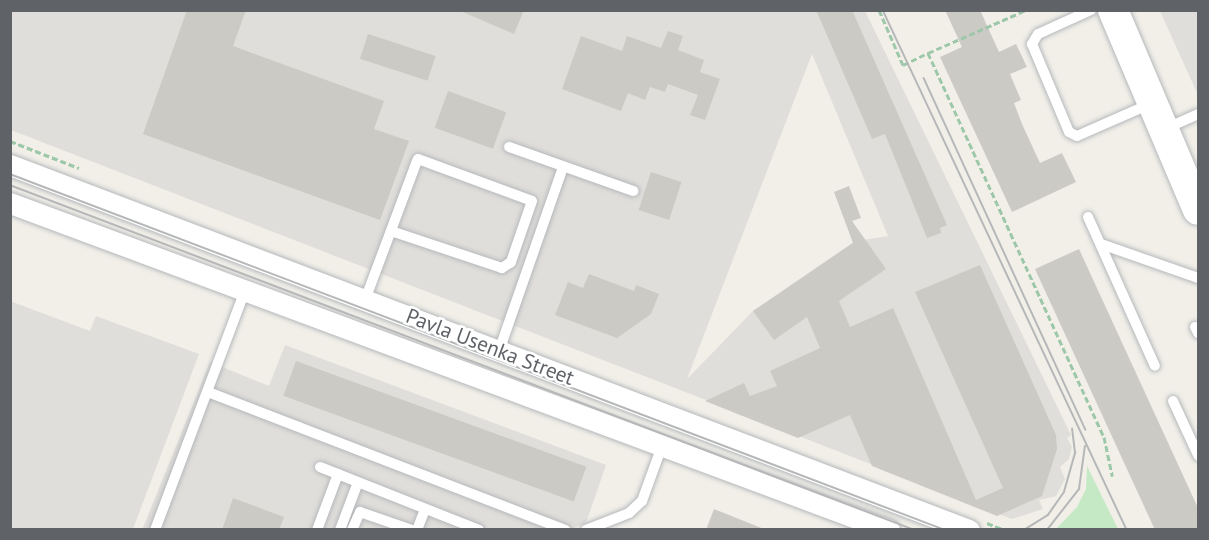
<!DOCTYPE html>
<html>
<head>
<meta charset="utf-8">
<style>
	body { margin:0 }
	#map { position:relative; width:1209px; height:540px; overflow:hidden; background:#f1efe8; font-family:"PT Sans",sans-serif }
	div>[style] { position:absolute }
	.industrial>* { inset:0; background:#e0deda }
	.green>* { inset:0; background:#c5e8c5 }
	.building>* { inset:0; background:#cccac5; transform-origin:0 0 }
	.path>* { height:3px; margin-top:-1.5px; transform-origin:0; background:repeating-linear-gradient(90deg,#9cc7a9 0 6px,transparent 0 9px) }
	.roads { filter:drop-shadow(0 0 2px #b5b8bc) drop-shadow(0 0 2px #b5b8bc) }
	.lane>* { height:10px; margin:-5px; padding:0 5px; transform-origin:5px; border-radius:5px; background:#fff }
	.street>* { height:21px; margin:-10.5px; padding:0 10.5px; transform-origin:10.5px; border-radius:10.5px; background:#fff }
	.secondary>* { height:30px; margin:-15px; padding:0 15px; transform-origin:15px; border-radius:15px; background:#fff }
	.tram>* { height:1.5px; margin:-0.75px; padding:0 0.75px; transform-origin:0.75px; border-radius:0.75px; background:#b6b7b8 }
	span { translate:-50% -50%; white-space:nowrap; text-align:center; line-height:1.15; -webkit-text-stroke:5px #fff; paint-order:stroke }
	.street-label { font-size:21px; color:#5f6368 }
	.frame { position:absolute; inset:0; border:12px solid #5f6368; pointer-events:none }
</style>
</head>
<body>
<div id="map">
	<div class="industrial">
		<i style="clip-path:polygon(evenodd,10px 11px,865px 11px,1071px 435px,1067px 438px,1072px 447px,1069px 459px,1060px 467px,1065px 479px,1056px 496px,1039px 500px,1043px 509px,1012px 519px,11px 130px,10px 11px,812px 54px,888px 236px,855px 241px,753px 311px,687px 379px,812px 54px)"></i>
		<i style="clip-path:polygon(1160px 11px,1198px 11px,1198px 95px)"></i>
		<i style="clip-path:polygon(10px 301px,90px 331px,96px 316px,199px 354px,133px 529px,11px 529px)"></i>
		<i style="clip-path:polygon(285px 345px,606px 465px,586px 523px,572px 529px,142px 530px,210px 362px,269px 386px)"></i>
	</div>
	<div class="green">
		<i style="clip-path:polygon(1087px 466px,1118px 529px,1056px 529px,1077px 507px,1086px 489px)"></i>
	</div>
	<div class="building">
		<i style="clip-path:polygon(187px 10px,246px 10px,233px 46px,384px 101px,374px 129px,409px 141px,380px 220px,143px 134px)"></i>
		<i style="clip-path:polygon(458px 10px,524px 10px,514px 34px)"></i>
		<i style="clip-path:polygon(816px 10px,852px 10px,947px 225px,940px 228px,941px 233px,927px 238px,885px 134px,872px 139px)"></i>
		<i style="clip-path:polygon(945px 10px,980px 10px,999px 52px,1016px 44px,1027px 67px,1010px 74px,1021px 100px,1014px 103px,1022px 124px,1040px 163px,1062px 153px,1076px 182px,1012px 212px,940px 57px,962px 47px)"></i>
		<i style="clip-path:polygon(668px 31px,683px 36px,678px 50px,704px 60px,700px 72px,720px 79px,705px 120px,690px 115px,698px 95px,668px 84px,665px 92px,650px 87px,645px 100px,628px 93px,621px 111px,562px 89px,581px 36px,622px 51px,627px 36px,661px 48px)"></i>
		<i style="left:368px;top:34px;width:71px;height:26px;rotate:18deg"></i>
		<i style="left:448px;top:91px;width:62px;height:39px;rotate:20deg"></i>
		<i style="left:651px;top:172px;width:32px;height:40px;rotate:18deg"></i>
		<i style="clip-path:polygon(849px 186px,861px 218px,852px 221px,886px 269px,839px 301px,850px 327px,893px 308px,976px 500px,1003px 488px,915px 292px,980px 265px,1056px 435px,1057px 449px,1042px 496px,997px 516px,872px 466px,850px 415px,798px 438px,705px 401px,744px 383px,750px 396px,777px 386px,770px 371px,820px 348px,807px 317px,774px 340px,753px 311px,853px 243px,834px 192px)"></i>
		<i style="clip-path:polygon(1079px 249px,1198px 508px,1198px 530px,1155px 530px,1035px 269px)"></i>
		<i style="clip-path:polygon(589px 274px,634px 291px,636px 285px,659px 294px,651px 314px,617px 338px,555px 315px,568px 282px,583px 288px)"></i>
		<i style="left:296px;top:361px;width:309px;height:37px;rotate:20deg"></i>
		<i style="clip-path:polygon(233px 498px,284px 517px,279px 530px,222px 530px)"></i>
		<i style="clip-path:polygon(714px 509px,764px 529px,764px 530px,706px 530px)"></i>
	</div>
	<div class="path">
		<i style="left:879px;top:10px;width:60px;rotate:66.4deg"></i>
		<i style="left:903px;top:65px;width:28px;rotate:-26deg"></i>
		<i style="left:928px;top:53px;width:422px;rotate:65.4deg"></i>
		<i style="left:1104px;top:437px;width:40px;rotate:78deg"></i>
		<i style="left:928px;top:53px;width:107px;rotate:-23.7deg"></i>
		<i style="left:10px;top:141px;width:74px;rotate:21.4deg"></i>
		<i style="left:987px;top:523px;width:18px;rotate:22deg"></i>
	</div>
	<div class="roads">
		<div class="lane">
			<i style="left:1091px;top:10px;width:58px;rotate:155.6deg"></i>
			<i style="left:1038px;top:34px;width:12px;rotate:121deg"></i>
			<i style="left:1032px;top:44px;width:95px;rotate:67.2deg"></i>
			<i style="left:1069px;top:132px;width:9px;rotate:27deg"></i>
			<i style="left:1077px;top:136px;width:80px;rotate:-23.7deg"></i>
			<i style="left:1167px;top:128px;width:34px;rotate:-24deg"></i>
			<i style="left:509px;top:147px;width:132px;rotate:19.5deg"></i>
			<i style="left:1088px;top:217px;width:163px;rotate:65.8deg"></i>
			<i style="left:1101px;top:244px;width:103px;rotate:19.3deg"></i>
			<i style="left:365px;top:300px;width:148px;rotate:-69.5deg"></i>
			<i style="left:417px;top:161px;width:2px;rotate:-63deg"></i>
			<i style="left:418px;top:159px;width:121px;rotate:20.2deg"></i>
			<i style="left:532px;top:201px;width:65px;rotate:109deg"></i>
			<i style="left:511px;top:262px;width:11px;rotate:146deg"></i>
			<i style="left:502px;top:268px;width:117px;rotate:-161.6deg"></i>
			<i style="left:1195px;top:327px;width:7px;rotate:63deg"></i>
			<i style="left:499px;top:351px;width:195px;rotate:-70.8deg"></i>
			<i style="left:208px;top:392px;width:383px;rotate:21.1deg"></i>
			<i style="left:1173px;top:401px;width:60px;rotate:65.2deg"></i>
			<i style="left:320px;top:467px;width:171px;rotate:21.6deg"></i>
			<i style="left:155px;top:530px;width:255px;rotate:-69.4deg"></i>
			<i style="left:317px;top:530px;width:60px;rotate:-69.4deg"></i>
			<i style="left:340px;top:530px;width:51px;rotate:-69.4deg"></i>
			<i style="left:352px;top:530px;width:20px;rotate:-66deg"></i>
			<i style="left:360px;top:512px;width:55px;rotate:19.1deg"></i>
			<i style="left:417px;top:530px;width:22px;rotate:-69deg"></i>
			<i style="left:586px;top:530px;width:46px;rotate:-21.6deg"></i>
			<i style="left:629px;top:513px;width:18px;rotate:-43deg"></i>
			<i style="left:642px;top:501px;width:59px;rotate:-70deg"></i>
		</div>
		<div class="street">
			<i style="left:10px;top:165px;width:1026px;rotate:20.84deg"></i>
			<i style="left:10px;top:203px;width:938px;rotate:20.41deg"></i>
		</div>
		<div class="secondary">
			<i style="left:1113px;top:10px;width:217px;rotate:67deg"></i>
		</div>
	</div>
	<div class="tram">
		<i style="left:883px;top:10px;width:574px;rotate:64.86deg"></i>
		<i style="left:924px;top:78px;width:387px;rotate:65.3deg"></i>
		<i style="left:10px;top:174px;width:1000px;rotate:20.84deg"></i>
		<i style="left:10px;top:185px;width:969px;rotate:20.87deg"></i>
		<i style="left:1024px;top:530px;width:28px;rotate:-32deg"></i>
		<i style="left:1048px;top:515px;width:28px;rotate:-55deg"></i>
		<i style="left:1064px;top:492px;width:41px;rotate:-74.2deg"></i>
		<i style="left:1075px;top:453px;width:24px;rotate:-97deg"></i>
		<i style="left:1047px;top:530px;width:52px;rotate:-52deg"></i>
		<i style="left:1079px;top:489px;width:43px;rotate:-82.1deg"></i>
	</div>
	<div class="street-label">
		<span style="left:490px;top:347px;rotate:21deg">Pavla Usenka Street</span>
	</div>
	<div class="frame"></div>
</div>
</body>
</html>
